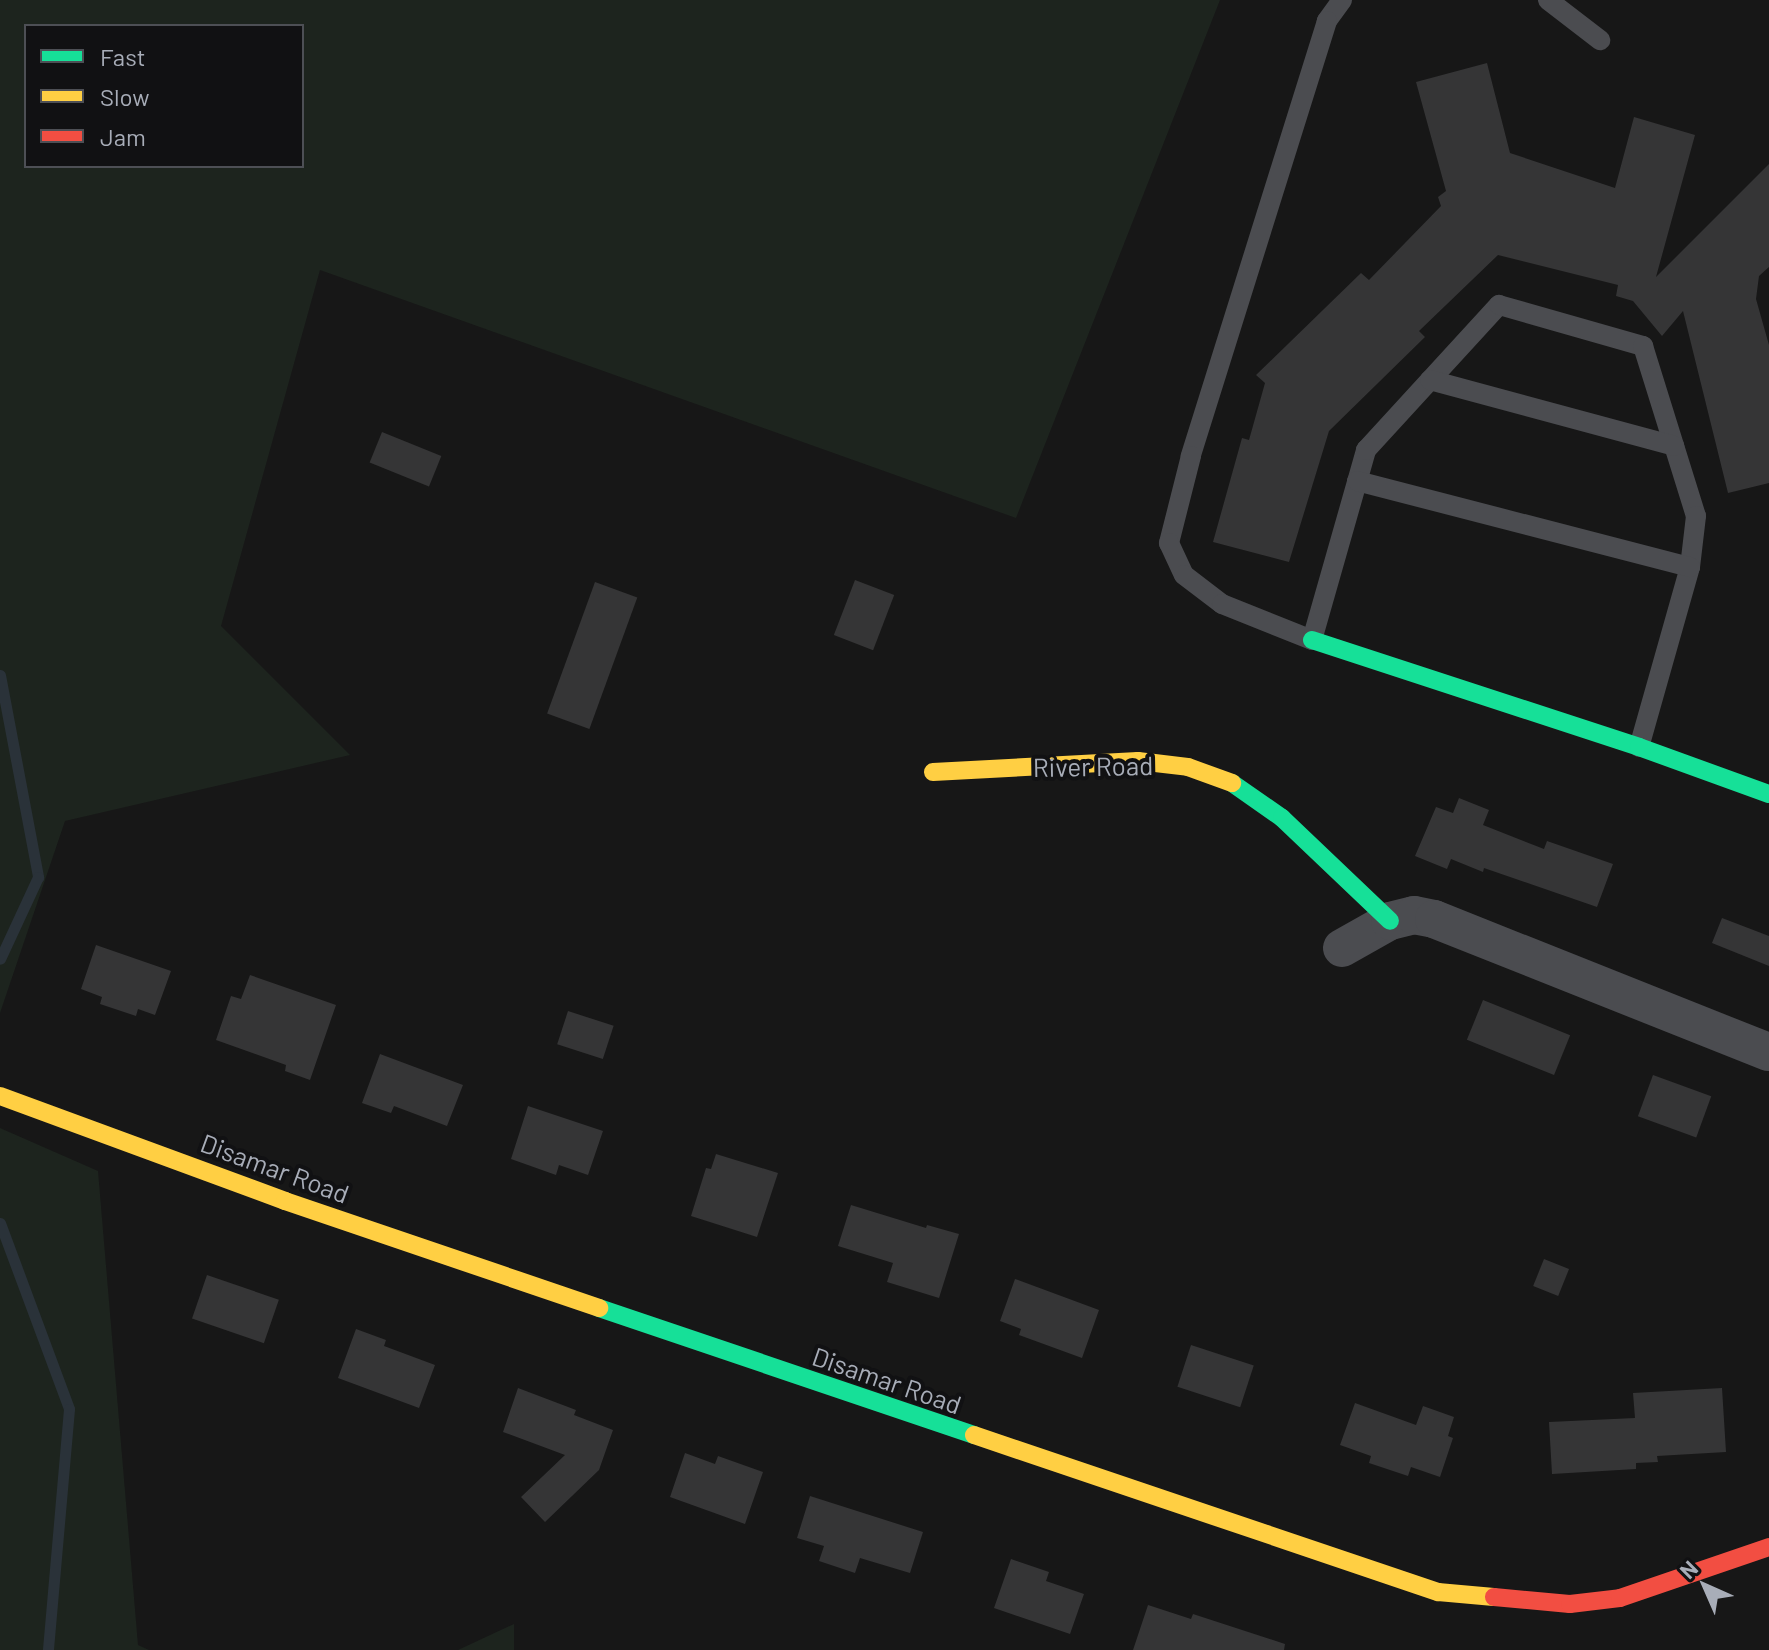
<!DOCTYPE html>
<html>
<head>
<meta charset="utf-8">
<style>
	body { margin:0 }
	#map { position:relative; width:1769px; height:1650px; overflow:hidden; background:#171717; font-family:Barlow,sans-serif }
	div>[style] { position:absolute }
	.green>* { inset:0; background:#1d241e }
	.stream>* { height:11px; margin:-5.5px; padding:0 5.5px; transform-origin:5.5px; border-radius:5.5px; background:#2a3239 }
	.building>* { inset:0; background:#353536; transform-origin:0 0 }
	.lane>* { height:20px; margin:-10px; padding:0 10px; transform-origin:10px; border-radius:10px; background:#4b4c50 }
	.street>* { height:38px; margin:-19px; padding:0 19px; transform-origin:19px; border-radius:19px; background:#4b4c50 }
	.fast>* { height:18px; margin:-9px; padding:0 9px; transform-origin:9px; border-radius:9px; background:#16e098 }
	.slow>* { height:18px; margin:-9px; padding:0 9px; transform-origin:9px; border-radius:9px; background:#ffcf43 }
	.jam>* { height:18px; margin:-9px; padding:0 9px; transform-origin:9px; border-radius:9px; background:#f24e42 }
	span { translate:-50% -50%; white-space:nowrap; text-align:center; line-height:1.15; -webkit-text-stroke:8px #111113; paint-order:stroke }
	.street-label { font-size:26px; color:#a8adb8 }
	.legend { position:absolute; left:24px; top:24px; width:280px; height:144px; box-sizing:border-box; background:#111113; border:2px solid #4d4f55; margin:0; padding:10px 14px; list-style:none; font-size:24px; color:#a8adb8 }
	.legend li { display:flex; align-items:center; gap:16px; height:40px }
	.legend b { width:40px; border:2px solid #4d4f55 }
	.north { position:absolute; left:1665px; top:1546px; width:80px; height:80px; -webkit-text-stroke:6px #111113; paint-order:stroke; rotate:315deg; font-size:22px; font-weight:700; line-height:32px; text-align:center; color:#a8adb8 }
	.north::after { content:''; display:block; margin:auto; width:28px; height:36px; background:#a8adb8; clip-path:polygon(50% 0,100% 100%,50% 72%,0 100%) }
</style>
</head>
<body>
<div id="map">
	<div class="green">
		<i style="clip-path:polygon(evenodd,0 0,1220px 0,1016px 518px,320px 270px,221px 626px,350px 755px,65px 821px,0 1013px,0 0,26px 26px,302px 26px,302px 166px,26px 166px,26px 26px)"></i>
		<i style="clip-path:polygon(0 1128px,98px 1171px,138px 1645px,149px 1650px,0 1650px)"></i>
		<i style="clip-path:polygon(514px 1624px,514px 1650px,458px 1650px)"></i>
	</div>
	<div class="stream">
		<i style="left:0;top:675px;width:206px;rotate:79.3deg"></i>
		<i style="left:38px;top:877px;width:90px;rotate:114.9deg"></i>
		<i style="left:0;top:1223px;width:198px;rotate:69.6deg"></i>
		<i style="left:69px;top:1409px;width:242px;rotate:95deg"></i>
	</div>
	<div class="building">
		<i style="clip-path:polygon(1487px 63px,1510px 153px,1615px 188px,1634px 117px,1695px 135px,1656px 277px,1769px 164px,1769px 267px,1759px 276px,1756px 299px,1769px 345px,1769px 483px,1728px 493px,1683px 311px,1662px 336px,1633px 301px,1616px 296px,1618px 285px,1498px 255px,1419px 331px,1425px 337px,1329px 431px,1289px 562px,1213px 542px,1242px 438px,1249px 440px,1265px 383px,1256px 375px,1361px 273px,1369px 280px,1441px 206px,1438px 197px,1446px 191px,1416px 82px)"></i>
		<i style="left:382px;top:432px;width:64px;height:33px;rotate:22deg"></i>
		<i style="left:855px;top:580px;width:42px;height:59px;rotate:21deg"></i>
		<i style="left:595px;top:582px;width:45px;height:140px;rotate:20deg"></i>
		<i style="clip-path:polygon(1459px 798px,1489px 810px,1483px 825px,1544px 849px,1547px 841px,1613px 864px,1597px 907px,1484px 868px,1483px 872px,1451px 859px,1447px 869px,1415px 856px,1436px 807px,1453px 813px)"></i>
		<i style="clip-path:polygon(1722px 918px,1769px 936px,1769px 966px,1712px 943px)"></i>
		<i style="clip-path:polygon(96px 945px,171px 971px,155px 1015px,138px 1009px,136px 1016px,100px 1004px,102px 997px,81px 989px)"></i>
		<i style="clip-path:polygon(250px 975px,336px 1005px,310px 1080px,285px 1071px,286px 1065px,216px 1040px,231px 996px,241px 999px)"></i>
		<i style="left:1483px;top:1000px;width:94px;height:43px;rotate:22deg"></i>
		<i style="left:568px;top:1011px;width:48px;height:35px;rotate:18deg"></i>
		<i style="clip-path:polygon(380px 1054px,463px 1085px,447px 1126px,394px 1106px,391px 1113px,362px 1103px)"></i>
		<i style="left:1653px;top:1075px;width:62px;height:44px;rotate:20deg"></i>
		<i style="clip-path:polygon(528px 1106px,603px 1131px,588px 1175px,559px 1165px,556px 1175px,511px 1159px)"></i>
		<i style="clip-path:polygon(716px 1154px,778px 1173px,757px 1237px,691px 1216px,706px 1168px,711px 1169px)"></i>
		<i style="clip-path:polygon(851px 1205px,926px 1228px,927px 1225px,959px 1234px,939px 1298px,887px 1282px,893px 1263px,838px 1246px)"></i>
		<i style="left:1544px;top:1259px;width:27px;height:29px;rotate:22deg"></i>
		<i style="left:207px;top:1275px;width:76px;height:46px;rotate:19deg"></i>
		<i style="clip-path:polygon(1015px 1279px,1099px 1310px,1082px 1358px,1019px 1335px,1021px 1329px,1000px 1321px)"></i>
		<i style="clip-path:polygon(356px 1329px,386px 1340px,384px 1346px,435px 1365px,419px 1408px,338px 1378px)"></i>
		<i style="left:1191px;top:1345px;width:66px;height:44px;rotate:18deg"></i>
		<i style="clip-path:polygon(518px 1388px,576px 1410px,574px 1415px,613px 1430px,599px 1470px,545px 1522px,521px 1497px,565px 1455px,503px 1432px)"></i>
		<i style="clip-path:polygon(1722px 1388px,1726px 1452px,1657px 1456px,1658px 1462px,1636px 1463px,1636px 1469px,1552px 1474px,1549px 1422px,1635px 1418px,1633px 1393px)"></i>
		<i style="clip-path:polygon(1355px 1403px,1416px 1425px,1423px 1406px,1454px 1417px,1448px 1436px,1453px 1438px,1440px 1477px,1411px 1467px,1408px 1476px,1369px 1463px,1371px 1456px,1340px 1445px)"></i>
		<i style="clip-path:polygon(685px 1453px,715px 1464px,718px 1456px,763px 1472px,745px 1524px,670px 1497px)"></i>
		<i style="clip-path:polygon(810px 1496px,923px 1532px,910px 1573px,860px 1558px,855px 1573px,819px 1561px,824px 1546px,797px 1538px)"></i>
		<i style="clip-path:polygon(1011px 1559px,1049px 1572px,1046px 1581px,1084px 1594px,1070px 1634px,994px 1608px)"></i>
		<i style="clip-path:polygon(1148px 1605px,1191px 1619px,1193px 1614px,1285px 1644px,1284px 1650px,1133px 1650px)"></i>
	</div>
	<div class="lane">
		<i style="left:1342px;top:0;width:26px;rotate:126deg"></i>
		<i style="left:1327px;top:21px;width:456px;rotate:107.4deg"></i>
		<i style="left:1191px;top:456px;width:90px;rotate:104.2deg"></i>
		<i style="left:1169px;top:543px;width:35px;rotate:65deg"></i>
		<i style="left:1184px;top:575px;width:48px;rotate:37.3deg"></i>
		<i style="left:1222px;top:604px;width:97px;rotate:21.8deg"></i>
		<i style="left:1312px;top:640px;width:198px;rotate:-74.1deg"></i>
		<i style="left:1366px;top:450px;width:197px;rotate:-47.5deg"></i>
		<i style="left:1499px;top:305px;width:150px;rotate:15.9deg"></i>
		<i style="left:1643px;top:346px;width:178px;rotate:72.7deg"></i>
		<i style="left:1696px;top:516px;width:51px;rotate:96.7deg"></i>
		<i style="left:1690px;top:567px;width:187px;rotate:105.8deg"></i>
		<i style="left:1548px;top:0;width:66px;rotate:37.6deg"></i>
		<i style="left:1430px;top:380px;width:253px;rotate:15.1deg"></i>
		<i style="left:1357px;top:481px;width:344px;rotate:14.5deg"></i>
	</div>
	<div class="street">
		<i style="left:1342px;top:948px;width:55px;rotate:-29.4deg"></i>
		<i style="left:1390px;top:921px;width:25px;rotate:-14deg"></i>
		<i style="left:1414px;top:915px;width:20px;rotate:11deg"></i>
		<i style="left:1434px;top:919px;width:360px;rotate:21.7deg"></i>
	</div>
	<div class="fast">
		<i style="left:1312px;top:640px;width:344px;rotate:18.1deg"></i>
		<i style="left:1639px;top:747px;width:138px;rotate:19.9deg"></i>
		<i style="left:1232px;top:783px;width:61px;rotate:35deg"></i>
		<i style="left:1282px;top:818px;width:149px;rotate:43.6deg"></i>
		<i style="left:599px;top:1308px;width:396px;rotate:18.7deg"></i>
	</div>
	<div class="slow">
		<i style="left:933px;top:772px;width:205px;rotate:-3.1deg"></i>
		<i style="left:1138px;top:761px;width:50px;rotate:6.8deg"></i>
		<i style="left:1188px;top:767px;width:47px;rotate:20deg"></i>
		<i style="left:0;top:1096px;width:304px;rotate:20.2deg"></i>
		<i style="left:285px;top:1201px;width:332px;rotate:18.8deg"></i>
		<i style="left:974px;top:1435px;width:490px;rotate:18.7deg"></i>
		<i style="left:1438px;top:1592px;width:56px;rotate:5.1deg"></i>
	</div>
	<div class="jam">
		<i style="left:1494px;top:1597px;width:76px;rotate:5.3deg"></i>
		<i style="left:1570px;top:1604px;width:50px;rotate:-6.8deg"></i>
		<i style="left:1620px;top:1598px;width:157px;rotate:-18.9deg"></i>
	</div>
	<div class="street-label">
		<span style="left:1093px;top:766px;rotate:-1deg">River Road</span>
		<span style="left:275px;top:1168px;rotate:20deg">Disamar Road</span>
		<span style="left:887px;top:1380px;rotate:19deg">Disamar Road</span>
	</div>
	<ul class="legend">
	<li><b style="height:10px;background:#16e098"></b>Fast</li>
	<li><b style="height:10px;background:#ffcf43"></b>Slow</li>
	<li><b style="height:10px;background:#f24e42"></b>Jam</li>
	</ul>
	<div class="north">N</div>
</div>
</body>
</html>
